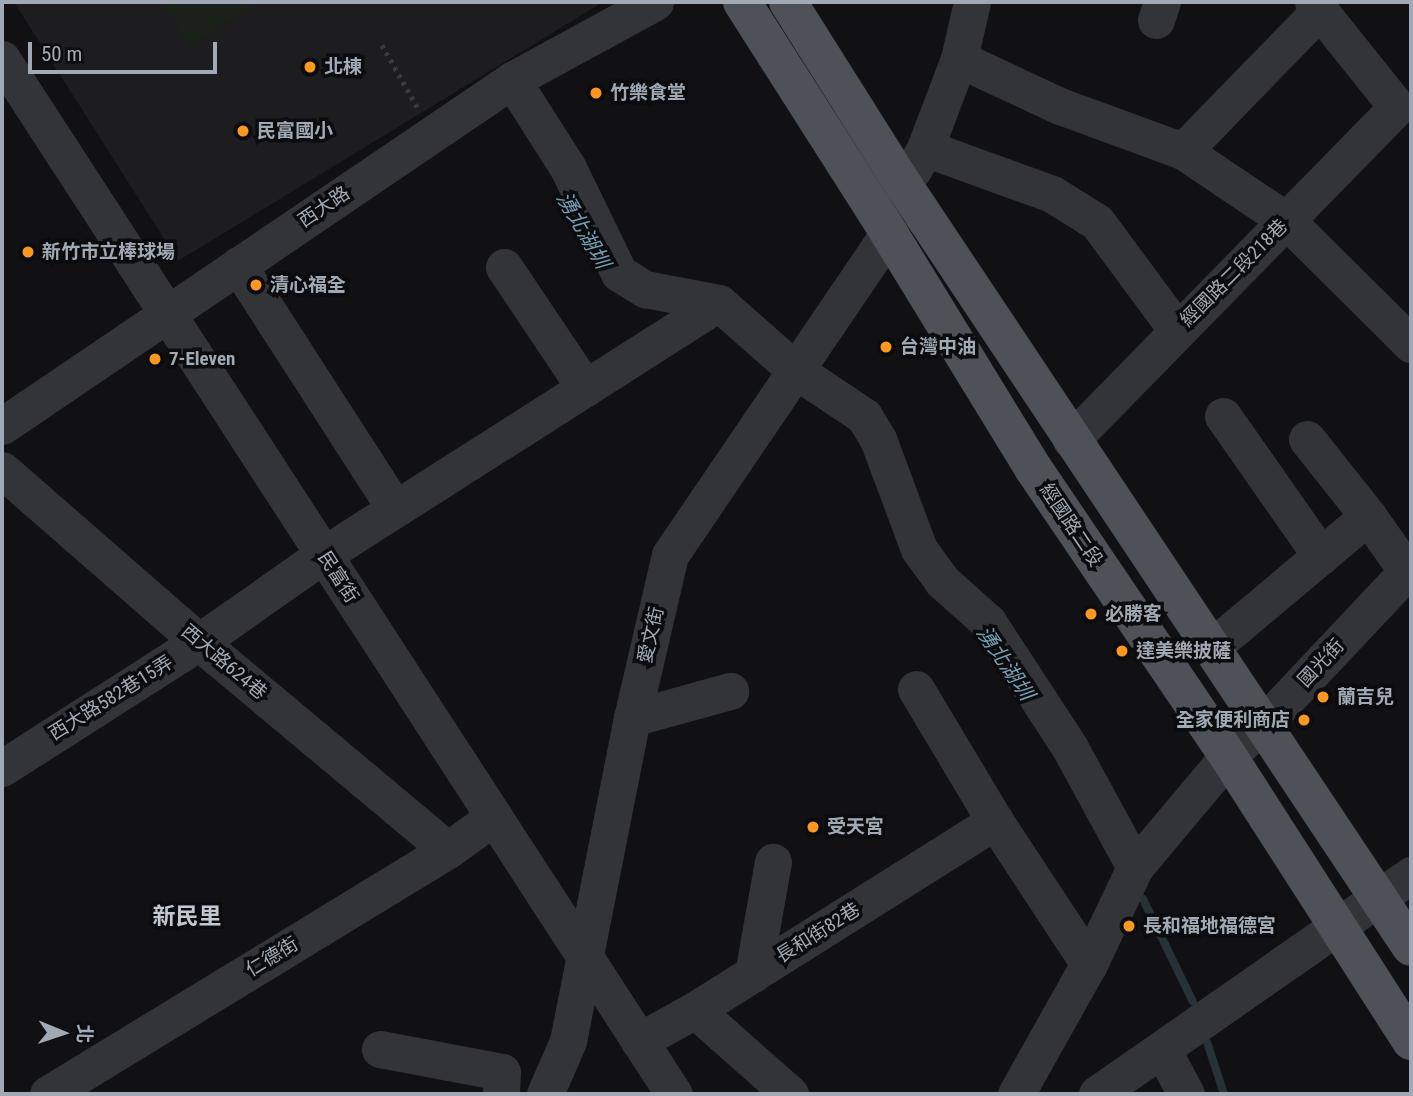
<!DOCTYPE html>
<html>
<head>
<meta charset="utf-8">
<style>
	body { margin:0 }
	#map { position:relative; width:1413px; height:1096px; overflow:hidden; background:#111113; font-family:"Roboto Condensed","Noto Sans TC",sans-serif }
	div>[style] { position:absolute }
	.built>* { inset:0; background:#1d1d20 }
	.green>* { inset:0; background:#192119 }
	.stream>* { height:8px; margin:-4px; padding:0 4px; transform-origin:4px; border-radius:4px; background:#273237 }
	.path>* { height:4.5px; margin-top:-2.25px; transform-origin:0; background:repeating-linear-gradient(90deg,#383b3f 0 3.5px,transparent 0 8.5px) }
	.minor>* { height:37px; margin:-18.5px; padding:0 18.5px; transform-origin:18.5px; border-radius:18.5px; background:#323438 }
	.major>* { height:38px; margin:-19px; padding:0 19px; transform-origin:19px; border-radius:19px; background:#4e5157 }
	.dots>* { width:19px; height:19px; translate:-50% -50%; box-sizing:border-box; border:4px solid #0c0c0e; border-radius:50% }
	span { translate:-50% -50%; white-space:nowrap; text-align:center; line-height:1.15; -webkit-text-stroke:7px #0c0c0e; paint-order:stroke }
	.poi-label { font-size:19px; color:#a1aab4; font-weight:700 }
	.left { translate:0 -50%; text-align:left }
	.right { translate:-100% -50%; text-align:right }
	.street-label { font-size:19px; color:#a1aab4 }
	.water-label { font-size:21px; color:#769db2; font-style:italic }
	.quarter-label { font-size:23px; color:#c3c8d0; font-weight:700 }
	.frame { position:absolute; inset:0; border:4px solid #a1aab4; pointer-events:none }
	.north { position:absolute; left:28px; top:998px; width:70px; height:70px; -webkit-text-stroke:5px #0c0c0e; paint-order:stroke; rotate:92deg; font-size:19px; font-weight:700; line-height:28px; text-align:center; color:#a1aab4 }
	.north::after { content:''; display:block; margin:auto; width:24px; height:32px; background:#a1aab4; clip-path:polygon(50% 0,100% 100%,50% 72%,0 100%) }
	.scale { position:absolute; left:28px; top:42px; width:189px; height:32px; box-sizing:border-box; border:4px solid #a1aab4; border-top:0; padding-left:9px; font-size:21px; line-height:24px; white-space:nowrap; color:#a1aab4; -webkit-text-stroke:5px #0c0c0e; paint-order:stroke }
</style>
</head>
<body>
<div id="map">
	<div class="built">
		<i style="clip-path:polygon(14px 2px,603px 2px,178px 261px)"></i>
	</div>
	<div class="green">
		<i style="clip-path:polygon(161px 2px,255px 2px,255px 3px,190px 46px)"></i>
	</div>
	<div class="stream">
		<i style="left:1143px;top:899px;width:114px;rotate:64.1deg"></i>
		<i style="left:1207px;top:1042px;width:55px;rotate:71.9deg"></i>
	</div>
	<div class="path">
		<i style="left:382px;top:45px;width:73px;rotate:60.3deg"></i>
	</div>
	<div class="minor">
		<i style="left:1156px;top:20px;width:19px;rotate:-72deg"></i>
		<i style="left:2px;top:59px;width:1234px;rotate:57.01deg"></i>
		<i style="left:959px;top:59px;width:111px;rotate:25deg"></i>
		<i style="left:1060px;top:106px;width:131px;rotate:20.1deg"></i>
		<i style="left:1183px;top:151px;width:125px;rotate:33.9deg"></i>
		<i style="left:1287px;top:221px;width:175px;rotate:44.8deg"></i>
		<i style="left:512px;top:80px;width:104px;rotate:57.5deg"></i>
		<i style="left:568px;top:168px;width:117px;rotate:64.1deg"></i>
		<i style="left:619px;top:273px;width:31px;rotate:32deg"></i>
		<i style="left:645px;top:289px;width:75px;rotate:10.7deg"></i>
		<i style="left:719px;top:303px;width:101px;rotate:41.4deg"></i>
		<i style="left:795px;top:370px;width:83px;rotate:33.7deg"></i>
		<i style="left:864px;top:416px;width:27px;rotate:59deg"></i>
		<i style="left:878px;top:439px;width:117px;rotate:69.6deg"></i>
		<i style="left:919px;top:549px;width:39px;rotate:54deg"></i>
		<i style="left:942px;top:581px;width:62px;rotate:41.7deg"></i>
		<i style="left:988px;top:622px;width:150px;rotate:56.9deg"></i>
		<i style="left:1070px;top:748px;width:136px;rotate:61.4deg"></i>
		<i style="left:925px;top:148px;width:135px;rotate:19.9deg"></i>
		<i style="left:1052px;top:194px;width:53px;rotate:31.9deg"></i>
		<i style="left:1097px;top:222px;width:134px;rotate:53.5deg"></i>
		<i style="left:1183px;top:151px;width:197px;rotate:-45.8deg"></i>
		<i style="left:913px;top:170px;width:25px;rotate:-61deg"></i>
		<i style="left:925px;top:148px;width:95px;rotate:-69.1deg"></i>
		<i style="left:959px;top:59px;width:58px;rotate:-77.2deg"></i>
		<i style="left:238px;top:265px;width:290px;rotate:57.2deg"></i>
		<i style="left:504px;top:267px;width:146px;rotate:56.2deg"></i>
		<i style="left:1223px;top:416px;width:171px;rotate:55deg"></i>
		<i style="left:2px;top:426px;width:616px;rotate:-34.15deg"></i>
		<i style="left:512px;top:80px;width:163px;rotate:-28.6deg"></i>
		<i style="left:1307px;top:439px;width:98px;rotate:51.6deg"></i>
		<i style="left:1071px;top:440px;width:466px;rotate:-45.6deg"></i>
		<i style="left:1397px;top:107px;width:134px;rotate:-128.7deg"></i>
		<i style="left:2px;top:470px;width:262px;rotate:41.1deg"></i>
		<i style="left:199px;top:642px;width:324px;rotate:39.9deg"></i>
		<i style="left:1212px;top:647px;width:204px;rotate:-40deg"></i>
		<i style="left:1368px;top:516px;width:75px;rotate:54.8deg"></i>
		<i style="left:916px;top:689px;width:154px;rotate:59.1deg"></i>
		<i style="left:995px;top:821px;width:171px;rotate:56.7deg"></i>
		<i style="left:632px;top:718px;width:102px;rotate:-15.4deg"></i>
		<i style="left:2px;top:768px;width:234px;rotate:-32.6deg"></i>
		<i style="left:199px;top:642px;width:151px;rotate:-35.1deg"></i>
		<i style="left:323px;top:555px;width:469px;rotate:-32.5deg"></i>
		<i style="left:753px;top:974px;width:114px;rotate:-79.9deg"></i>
		<i style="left:695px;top:1010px;width:127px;rotate:41.5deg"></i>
		<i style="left:639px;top:1041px;width:64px;rotate:-29deg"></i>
		<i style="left:695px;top:1010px;width:355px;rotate:-32.2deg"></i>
		<i style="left:380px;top:1049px;width:124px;rotate:10.7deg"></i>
		<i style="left:502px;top:1072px;width:22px;rotate:93deg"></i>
		<i style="left:1162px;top:1049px;width:51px;rotate:61.9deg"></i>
		<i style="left:48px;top:1094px;width:469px;rotate:-31.4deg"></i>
		<i style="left:448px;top:850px;width:57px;rotate:-35.7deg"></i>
		<i style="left:545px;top:1094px;width:58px;rotate:-66.5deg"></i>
		<i style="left:568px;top:1041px;width:329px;rotate:-78.8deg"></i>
		<i style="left:632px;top:718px;width:167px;rotate:-76.9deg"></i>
		<i style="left:670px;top:555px;width:389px;rotate:-55.8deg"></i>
		<i style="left:1016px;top:1094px;width:149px;rotate:-60.7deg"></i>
		<i style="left:1089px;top:964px;width:107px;rotate:-64.6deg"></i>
		<i style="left:1135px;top:867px;width:145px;rotate:-50deg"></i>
		<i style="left:1228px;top:756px;width:49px;rotate:-42.5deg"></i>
		<i style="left:1264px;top:723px;width:214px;rotate:-46.7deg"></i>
		<i style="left:1097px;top:1094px;width:383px;rotate:-34.9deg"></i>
	</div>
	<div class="major">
		<i style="left:742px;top:2px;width:274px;rotate:57.5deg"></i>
		<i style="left:889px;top:233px;width:276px;rotate:58.5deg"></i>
		<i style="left:1033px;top:468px;width:348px;rotate:55.9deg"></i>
		<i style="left:1228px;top:756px;width:339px;rotate:57.3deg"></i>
		<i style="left:788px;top:2px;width:218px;rotate:57.8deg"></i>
		<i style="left:904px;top:186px;width:914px;rotate:56.33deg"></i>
	</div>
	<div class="dots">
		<i style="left:310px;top:67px;background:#fc9720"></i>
		<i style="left:596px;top:93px;background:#fc9720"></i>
		<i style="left:243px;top:131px;background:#fc9720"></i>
		<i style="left:28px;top:252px;background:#fc9720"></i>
		<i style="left:256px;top:285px;background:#fc9720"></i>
		<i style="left:886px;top:347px;background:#fc9720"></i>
		<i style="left:155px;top:359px;background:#fc9720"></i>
		<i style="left:1091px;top:614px;background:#fc9720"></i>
		<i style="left:1122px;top:651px;background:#fc9720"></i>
		<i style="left:1323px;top:697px;background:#fc9720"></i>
		<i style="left:1304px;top:720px;background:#fc9720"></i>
		<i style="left:813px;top:827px;background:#fc9720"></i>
		<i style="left:1129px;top:926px;background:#fc9720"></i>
	</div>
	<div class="poi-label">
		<span class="left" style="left:324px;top:67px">北棟</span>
		<span class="left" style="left:610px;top:93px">竹樂食堂</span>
		<span class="left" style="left:257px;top:131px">民富國小</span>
		<span class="left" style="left:42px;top:252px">新竹市立棒球場</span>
		<span class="left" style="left:270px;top:285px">清心福全</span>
		<span class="left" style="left:900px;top:347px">台灣中油</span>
		<span class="left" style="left:169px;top:359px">7-Eleven</span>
		<span class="left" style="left:1105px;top:614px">必勝客</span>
		<span class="left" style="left:1136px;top:651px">達美樂披薩</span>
		<span class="left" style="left:1337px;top:697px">蘭吉兒</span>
		<span class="right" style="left:1290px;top:720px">全家便利商店</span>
		<span class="left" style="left:827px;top:827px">受天宮</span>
		<span class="left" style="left:1143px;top:926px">長和福地福德宮</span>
	</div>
	<div class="street-label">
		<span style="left:324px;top:207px;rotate:-34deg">西大路</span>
		<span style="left:1234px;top:273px;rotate:-45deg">經國路二段218巷</span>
		<span style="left:1071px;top:525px;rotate:56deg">經國路二段</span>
		<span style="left:338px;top:577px;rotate:57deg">民富街</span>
		<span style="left:651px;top:635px;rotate:-77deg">愛文街</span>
		<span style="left:224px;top:662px;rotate:40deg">西大路624巷</span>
		<span style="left:1321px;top:663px;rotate:-47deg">國光街</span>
		<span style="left:111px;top:698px;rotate:-32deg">西大路582巷15弄</span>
		<span style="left:818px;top:933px;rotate:-32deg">長和街82巷</span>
		<span style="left:272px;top:957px;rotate:-31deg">仁德街</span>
	</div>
	<div class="water-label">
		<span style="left:583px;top:230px;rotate:60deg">湧北湖圳</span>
		<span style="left:1005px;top:663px;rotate:56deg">湧北湖圳</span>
	</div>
	<div class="quarter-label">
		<span style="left:187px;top:917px">新民里</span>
	</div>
	<div class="frame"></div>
	<div class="north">北</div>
	<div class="scale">50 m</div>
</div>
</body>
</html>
